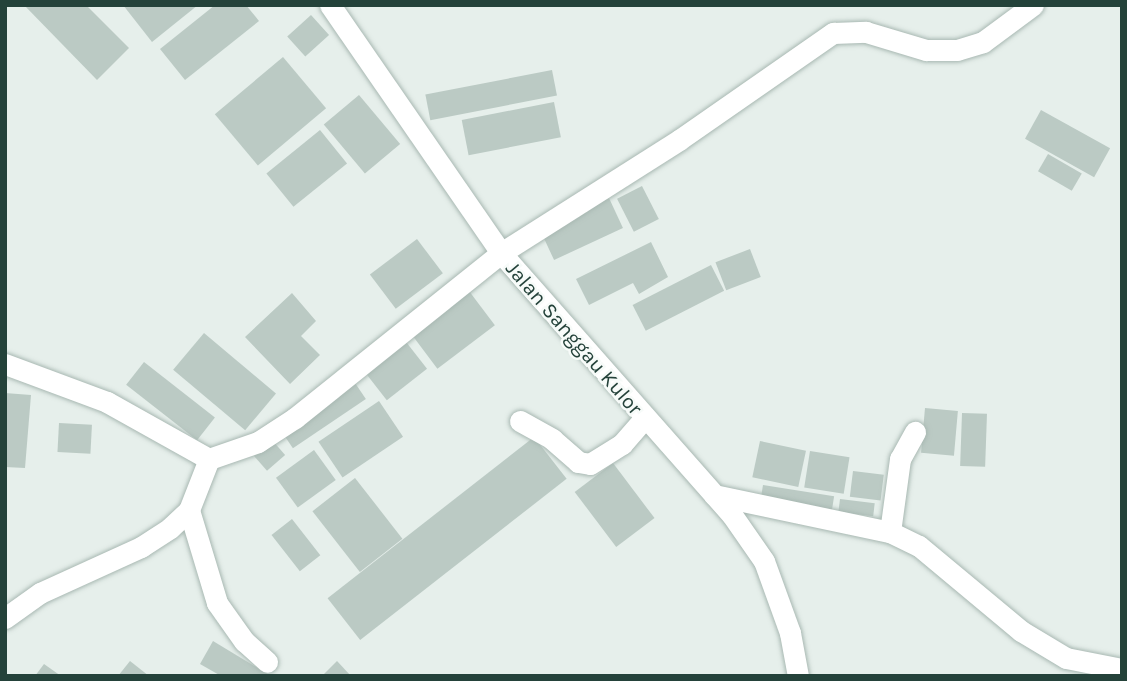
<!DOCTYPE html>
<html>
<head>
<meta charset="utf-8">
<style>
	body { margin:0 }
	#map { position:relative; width:1127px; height:681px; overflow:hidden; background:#e6efeb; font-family:Karla,sans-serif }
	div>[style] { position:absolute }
	.building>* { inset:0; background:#bbcac4; transform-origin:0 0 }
	.roads { filter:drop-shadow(0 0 2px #a8b8b2) drop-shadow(0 0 2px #a8b8b2) }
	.minor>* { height:21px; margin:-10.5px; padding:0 10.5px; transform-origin:10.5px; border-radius:10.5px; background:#fff }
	span { translate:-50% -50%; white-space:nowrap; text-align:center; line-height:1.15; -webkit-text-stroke:5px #f7fbf9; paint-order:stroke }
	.street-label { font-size:21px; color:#24423a }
	.frame { position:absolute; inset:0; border:7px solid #24423a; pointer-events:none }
</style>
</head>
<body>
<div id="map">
	<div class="building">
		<i style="clip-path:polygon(24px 5px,86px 5px,129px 48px,97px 80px)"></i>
		<i style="clip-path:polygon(123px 5px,198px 5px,152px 42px)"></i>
		<i style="clip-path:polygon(215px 5px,246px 5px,259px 21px,185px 80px,160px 49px)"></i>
		<i style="left:311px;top:15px;width:27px;height:32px;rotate:48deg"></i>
		<i style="left:283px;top:57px;width:67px;height:89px;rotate:50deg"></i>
		<i style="left:552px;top:70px;width:26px;height:129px;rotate:79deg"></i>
		<i style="left:359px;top:95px;width:64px;height:46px;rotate:50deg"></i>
		<i style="left:554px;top:102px;width:36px;height:94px;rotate:79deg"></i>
		<i style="left:1041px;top:110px;width:79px;height:33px;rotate:29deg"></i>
		<i style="left:320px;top:130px;width:43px;height:69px;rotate:51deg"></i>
		<i style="left:1048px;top:154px;width:39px;height:20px;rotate:30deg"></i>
		<i style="left:642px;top:186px;width:37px;height:28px;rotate:63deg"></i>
		<i style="left:609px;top:198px;width:33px;height:76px;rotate:65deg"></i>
		<i style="left:417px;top:239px;width:43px;height:59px;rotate:53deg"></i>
		<i style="clip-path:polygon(651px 242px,668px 277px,639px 294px,633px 283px,589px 305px,576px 279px)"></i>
		<i style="left:750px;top:249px;width:30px;height:37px;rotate:69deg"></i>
		<i style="left:711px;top:265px;width:29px;height:88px;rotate:63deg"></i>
		<i style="left:466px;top:287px;width:48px;height:72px;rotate:53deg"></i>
		<i style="clip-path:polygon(292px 293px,316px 321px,301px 336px,320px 355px,290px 384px,245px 337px)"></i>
		<i style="left:204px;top:333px;width:94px;height:48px;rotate:40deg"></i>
		<i style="left:403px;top:338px;width:39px;height:51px;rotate:52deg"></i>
		<i style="left:144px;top:362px;width:90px;height:29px;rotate:38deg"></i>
		<i style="left:353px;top:380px;width:23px;height:88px;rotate:56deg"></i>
		<i style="clip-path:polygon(5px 393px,31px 395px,25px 468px,5px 467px)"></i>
		<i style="left:379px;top:401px;width:43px;height:73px;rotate:56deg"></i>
		<i style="left:925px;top:408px;width:33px;height:45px;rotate:5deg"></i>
		<i style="left:962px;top:413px;width:25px;height:53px;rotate:2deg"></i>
		<i style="left:59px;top:423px;width:33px;height:29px;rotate:3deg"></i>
		<i style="left:534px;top:437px;width:53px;height:262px;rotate:52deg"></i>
		<i style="left:272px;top:440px;width:20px;height:24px;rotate:49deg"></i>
		<i style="left:760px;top:441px;width:47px;height:37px;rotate:12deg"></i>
		<i style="left:314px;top:450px;width:37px;height:47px;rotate:54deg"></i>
		<i style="left:810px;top:451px;width:40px;height:37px;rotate:9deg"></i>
		<i style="left:613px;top:463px;width:69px;height:48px;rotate:53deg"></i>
		<i style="left:853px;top:471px;width:31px;height:26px;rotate:7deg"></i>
		<i style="left:355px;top:478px;width:77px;height:54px;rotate:52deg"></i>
		<i style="left:763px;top:485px;width:72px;height:14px;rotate:9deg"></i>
		<i style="left:840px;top:499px;width:35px;height:13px;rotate:7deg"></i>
		<i style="left:292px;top:519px;width:46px;height:26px;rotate:52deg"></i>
		<i style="clip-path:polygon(213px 641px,271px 676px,221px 676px,200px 664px)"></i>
		<i style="clip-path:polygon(130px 661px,149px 676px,118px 676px)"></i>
		<i style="clip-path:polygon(337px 661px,351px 676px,322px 676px)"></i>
		<i style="clip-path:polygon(44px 664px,61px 676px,35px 676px)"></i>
	</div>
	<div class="roads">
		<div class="minor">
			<i style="left:330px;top:5px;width:301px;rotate:55.4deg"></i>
			<i style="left:501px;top:253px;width:349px;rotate:48.6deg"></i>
			<i style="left:732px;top:515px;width:56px;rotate:55.2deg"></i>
			<i style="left:764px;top:561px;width:77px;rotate:70.1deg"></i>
			<i style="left:790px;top:633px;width:44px;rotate:79.5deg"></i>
			<i style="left:5px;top:364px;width:109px;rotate:20.4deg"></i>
			<i style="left:107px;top:402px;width:117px;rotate:29.2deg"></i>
			<i style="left:520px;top:421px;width:37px;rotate:29deg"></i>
			<i style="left:552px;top:439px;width:35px;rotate:41deg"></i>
			<i style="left:578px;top:462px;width:12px;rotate:9deg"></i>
			<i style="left:590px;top:464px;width:38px;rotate:-32deg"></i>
			<i style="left:622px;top:444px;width:35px;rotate:-49deg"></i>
			<i style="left:714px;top:495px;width:180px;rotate:11.9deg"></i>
			<i style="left:890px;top:532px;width:32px;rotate:26deg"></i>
			<i style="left:919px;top:546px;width:133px;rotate:39.8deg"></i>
			<i style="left:1021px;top:631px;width:52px;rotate:31deg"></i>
			<i style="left:1066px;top:658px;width:57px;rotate:11.1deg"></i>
			<i style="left:189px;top:510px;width:97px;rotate:73.2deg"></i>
			<i style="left:217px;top:603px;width:47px;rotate:54.6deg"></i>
			<i style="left:244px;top:641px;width:31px;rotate:42deg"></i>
			<i style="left:890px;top:532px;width:74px;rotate:-82.2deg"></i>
			<i style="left:900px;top:459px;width:31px;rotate:-61deg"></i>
			<i style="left:5px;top:618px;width:43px;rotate:-35.5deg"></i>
			<i style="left:40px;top:593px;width:111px;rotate:-24.5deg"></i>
			<i style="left:141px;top:547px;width:35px;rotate:-33deg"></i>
			<i style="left:170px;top:528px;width:26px;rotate:-43deg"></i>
			<i style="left:189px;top:510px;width:55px;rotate:-68.6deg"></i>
			<i style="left:209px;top:459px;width:52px;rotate:-19.1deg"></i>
			<i style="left:258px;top:442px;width:44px;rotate:-33deg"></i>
			<i style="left:295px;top:418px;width:264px;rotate:-38.7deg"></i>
			<i style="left:501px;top:253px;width:211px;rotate:-32.4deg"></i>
			<i style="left:679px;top:140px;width:188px;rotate:-34.8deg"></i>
			<i style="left:833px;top:33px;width:33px;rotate:-2deg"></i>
			<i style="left:866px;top:32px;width:63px;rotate:16.7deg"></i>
			<i style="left:926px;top:50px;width:31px"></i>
			<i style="left:957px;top:50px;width:27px;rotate:-17deg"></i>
			<i style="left:983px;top:42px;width:62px;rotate:-36.5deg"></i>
		</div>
	</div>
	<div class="street-label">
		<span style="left:574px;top:338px;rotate:49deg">Jalan Sanggau Kulor</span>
	</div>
	<div class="frame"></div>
</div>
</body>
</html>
